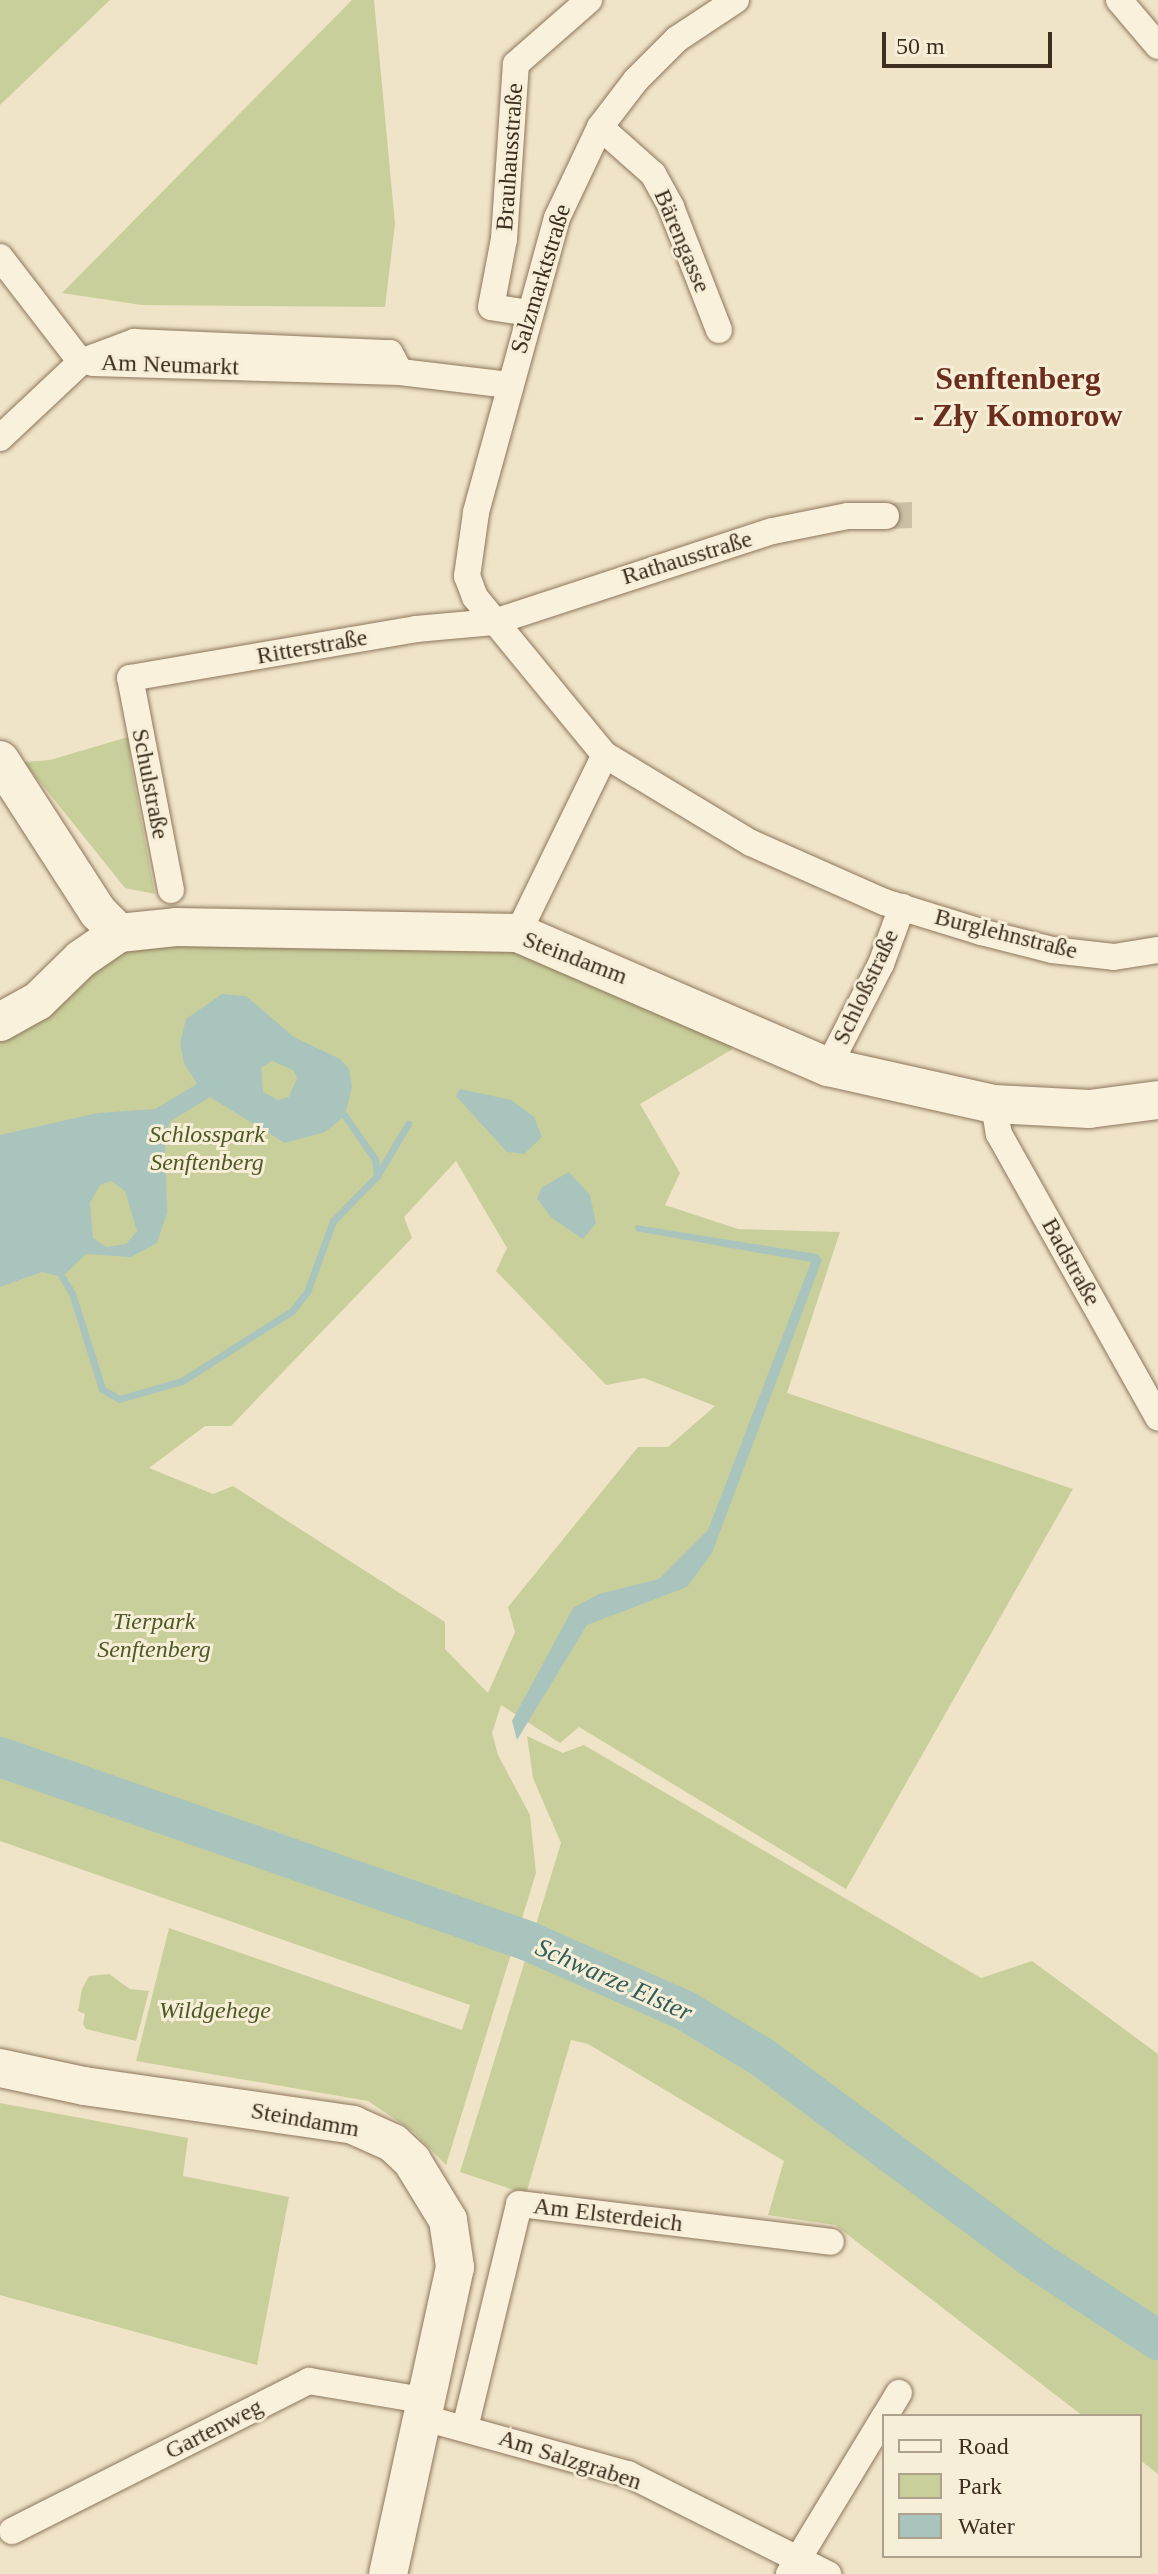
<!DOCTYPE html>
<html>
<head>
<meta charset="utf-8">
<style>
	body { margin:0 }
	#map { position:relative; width:1158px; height:2574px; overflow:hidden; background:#f0e4c8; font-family:"Times New Roman",serif }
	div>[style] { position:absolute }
	.green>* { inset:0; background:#c9cf9b }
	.water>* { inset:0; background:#a9c4bc }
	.stream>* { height:7px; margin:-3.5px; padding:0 3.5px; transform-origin:3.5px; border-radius:3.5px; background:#a9c4bc }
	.river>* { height:40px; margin:-20px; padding:0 20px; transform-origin:20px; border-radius:20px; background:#a9c4bc }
	.street-tunnel>* { height:26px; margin-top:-13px; transform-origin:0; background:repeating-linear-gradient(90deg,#ccc0a6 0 26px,transparent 0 39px) }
	.roads { filter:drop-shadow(0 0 2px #8d765c) drop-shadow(0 0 2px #8d765c) }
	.street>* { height:26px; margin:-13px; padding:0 13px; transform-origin:13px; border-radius:13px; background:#faf1dc }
	.secondary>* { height:38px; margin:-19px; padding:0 19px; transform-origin:19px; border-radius:19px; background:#faf1dc }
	span { translate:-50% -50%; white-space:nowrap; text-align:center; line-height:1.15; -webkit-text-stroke:6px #f7eed8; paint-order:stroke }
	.street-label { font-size:24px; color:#3d2e20 }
	.park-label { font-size:24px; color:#4d5a26; font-style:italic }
	.water-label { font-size:26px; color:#2f5d5a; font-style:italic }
	.district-label { font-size:32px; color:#6b2e1e; font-weight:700 }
	.legend { position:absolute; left:882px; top:2414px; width:260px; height:144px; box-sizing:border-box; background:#f7eed8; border:2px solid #ada18e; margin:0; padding:10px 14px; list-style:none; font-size:24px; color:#3d2e20 }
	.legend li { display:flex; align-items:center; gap:16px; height:40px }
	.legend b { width:40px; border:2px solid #ada18e }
	.scale { position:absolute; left:882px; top:32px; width:170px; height:36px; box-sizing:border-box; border:4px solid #3d2e20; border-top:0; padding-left:10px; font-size:24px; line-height:28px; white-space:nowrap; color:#3d2e20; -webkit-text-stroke:6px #f7eed8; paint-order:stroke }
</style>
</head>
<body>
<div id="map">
	<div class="green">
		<i style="clip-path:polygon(0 0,110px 0,0 105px)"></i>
		<i style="clip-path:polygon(352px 0,374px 0,395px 224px,385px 307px,142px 305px,62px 293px)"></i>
		<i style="clip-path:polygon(128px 737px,131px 765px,155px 894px,125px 888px,24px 762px,50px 760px)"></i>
		<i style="clip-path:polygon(evenodd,139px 942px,497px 945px,735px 1037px,731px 1050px,640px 1104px,680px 1173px,665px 1205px,738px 1229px,840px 1232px,787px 1393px,1073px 1489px,846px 1889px,579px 1727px,560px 1743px,501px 1705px,492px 1733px,498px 1755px,530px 1815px,536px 1873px,446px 2165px,414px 2132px,368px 2101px,136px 2061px,169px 1928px,462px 2030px,470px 2005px,0 1841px,0 1034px,83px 971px,139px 942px,456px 1161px,507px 1248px,496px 1271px,606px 1385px,644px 1378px,715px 1406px,668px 1447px,638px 1447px,508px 1607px,515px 1632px,488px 1693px,445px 1649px,445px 1622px,233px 1486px,213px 1494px,149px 1468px,205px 1426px,231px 1426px,412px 1238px,404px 1217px,456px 1161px)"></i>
		<i style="clip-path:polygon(527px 1736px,563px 1753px,584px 1745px,981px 1978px,1032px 1961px,1158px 2054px,1158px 2474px,1140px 2460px,1140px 2416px,1083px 2416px,835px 2225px,768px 2215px,784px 2161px,588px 2044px,571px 2040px,526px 2194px,460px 2172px,561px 1843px,533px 1778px)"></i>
		<i style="clip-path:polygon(109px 1974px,130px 1989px,149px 1991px,136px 2041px,86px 2029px,83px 2024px,85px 2014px,78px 2011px,82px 1989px,89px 1976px)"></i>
		<i style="clip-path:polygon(0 2103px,188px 2138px,183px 2176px,289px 2197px,257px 2365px,0 2295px)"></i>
	</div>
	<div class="water">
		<i style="clip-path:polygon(evenodd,222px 994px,246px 996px,294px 1037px,340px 1059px,349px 1069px,352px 1086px,345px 1116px,325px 1132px,285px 1143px,210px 1097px,171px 1121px,165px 1132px,167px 1213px,157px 1243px,131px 1257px,86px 1254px,62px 1277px,42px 1272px,0 1287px,0 1135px,98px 1113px,155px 1109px,197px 1084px,184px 1063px,180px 1043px,186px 1019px,222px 994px,272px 1061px,293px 1070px,297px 1078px,289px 1097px,278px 1100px,263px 1092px,261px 1068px,272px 1061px,222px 994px,111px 1181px,125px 1191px,137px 1231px,126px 1244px,106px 1247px,93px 1238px,90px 1203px,100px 1185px,111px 1181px)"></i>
		<i style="clip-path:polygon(460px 1089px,511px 1100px,534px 1117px,542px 1137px,524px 1154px,507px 1152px,456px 1096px)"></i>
		<i style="clip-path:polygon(569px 1172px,590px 1195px,596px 1223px,583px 1239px,552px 1218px,537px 1199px,542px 1187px)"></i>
		<i style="clip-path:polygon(635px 1225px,817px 1254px,822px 1260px,712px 1553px,687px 1587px,587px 1625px,517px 1740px,512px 1721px,573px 1608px,599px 1594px,659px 1579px,708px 1530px,811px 1262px,636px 1231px)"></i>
	</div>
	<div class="stream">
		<i style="left:345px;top:1116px;width:52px;rotate:55.1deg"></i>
		<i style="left:375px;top:1159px;width:17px;rotate:83deg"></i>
		<i style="left:62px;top:1277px;width:19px;rotate:58deg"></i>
		<i style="left:72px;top:1293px;width:101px;rotate:72.6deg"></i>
		<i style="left:102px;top:1389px;width:20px;rotate:30deg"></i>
		<i style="left:119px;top:1399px;width:66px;rotate:-15.9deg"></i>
		<i style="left:182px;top:1381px;width:130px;rotate:-32.5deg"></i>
		<i style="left:292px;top:1311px;width:24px;rotate:-52deg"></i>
		<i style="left:307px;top:1292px;width:76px;rotate:-69.9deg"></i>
		<i style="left:333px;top:1221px;width:63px;rotate:-45.6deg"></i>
		<i style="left:377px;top:1176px;width:61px;rotate:-59.2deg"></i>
	</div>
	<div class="river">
		<i style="left:0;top:1757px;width:559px;rotate:19.21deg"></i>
		<i style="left:528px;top:1941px;width:173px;rotate:23.9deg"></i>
		<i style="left:686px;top:2011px;width:89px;rotate:31.2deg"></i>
		<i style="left:762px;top:2057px;width:335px;rotate:36.6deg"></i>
		<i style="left:1031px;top:2257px;width:152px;rotate:33.2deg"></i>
	</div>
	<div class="street-tunnel">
		<i style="left:886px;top:516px;width:33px;rotate:-2deg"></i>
	</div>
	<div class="roads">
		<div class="street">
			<i style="left:736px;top:0;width:71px;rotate:146.5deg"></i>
			<i style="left:677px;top:39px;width:58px;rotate:135deg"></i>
			<i style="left:636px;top:80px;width:59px;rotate:127.5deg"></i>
			<i style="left:600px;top:127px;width:101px;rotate:115.3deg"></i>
			<i style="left:557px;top:218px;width:306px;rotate:105.4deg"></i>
			<i style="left:476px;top:513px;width:64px;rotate:98.1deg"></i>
			<i style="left:467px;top:576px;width:22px;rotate:69deg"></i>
			<i style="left:475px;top:597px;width:205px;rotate:50.6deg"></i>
			<i style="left:605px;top:755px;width:170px;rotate:31.1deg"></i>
			<i style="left:751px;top:843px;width:145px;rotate:23.9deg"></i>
			<i style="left:884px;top:902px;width:102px;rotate:17.2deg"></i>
			<i style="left:981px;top:932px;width:73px;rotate:14.2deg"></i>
			<i style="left:1052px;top:950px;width:62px;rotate:6.4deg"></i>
			<i style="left:1114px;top:957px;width:45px;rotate:-9deg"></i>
			<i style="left:1119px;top:0;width:60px;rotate:49.7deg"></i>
			<i style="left:600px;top:127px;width:71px;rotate:41.6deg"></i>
			<i style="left:653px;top:174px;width:38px;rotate:61deg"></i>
			<i style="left:671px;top:207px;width:132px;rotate:68.7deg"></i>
			<i style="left:0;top:257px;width:133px;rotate:52.4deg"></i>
			<i style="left:529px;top:313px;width:38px;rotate:-171deg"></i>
			<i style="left:491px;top:307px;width:69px;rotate:-79.2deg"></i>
			<i style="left:504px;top:239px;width:175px;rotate:-86.1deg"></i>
			<i style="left:516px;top:64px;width:97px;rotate:-41.2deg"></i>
			<i style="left:93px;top:363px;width:307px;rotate:1.7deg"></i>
			<i style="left:400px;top:372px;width:110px;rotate:6.8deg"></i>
			<i style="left:0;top:438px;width:111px;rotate:-43.2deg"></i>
			<i style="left:81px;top:362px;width:57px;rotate:-20.7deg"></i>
			<i style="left:134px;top:342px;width:256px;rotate:2.5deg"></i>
			<i style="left:390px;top:353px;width:21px;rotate:62deg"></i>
			<i style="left:171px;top:890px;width:216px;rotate:-100.9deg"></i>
			<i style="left:130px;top:678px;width:290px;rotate:-9.7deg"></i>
			<i style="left:416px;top:629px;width:78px;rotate:-5.1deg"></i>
			<i style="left:494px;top:622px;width:293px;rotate:-18.1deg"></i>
			<i style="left:773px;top:531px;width:76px;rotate:-11.3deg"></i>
			<i style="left:848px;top:516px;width:38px"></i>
			<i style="left:518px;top:933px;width:198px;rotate:-64deg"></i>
			<i style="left:828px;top:1067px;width:116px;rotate:-62.8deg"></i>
			<i style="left:881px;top:964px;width:61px;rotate:-69.8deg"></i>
			<i style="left:994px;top:1104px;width:30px;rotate:81deg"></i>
			<i style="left:999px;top:1134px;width:325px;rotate:60.7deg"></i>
			<i style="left:885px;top:2416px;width:27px;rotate:-59deg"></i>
			<i style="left:424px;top:2418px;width:212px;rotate:15.4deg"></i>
			<i style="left:628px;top:2474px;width:224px;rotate:26.6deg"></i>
			<i style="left:465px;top:2428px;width:230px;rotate:-76.4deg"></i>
			<i style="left:519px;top:2204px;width:314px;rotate:6.9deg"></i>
			<i style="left:12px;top:2531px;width:333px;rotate:-26.8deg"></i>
			<i style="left:309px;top:2381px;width:121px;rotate:9.5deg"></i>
			<i style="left:789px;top:2574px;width:184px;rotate:-58.8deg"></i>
		</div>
		<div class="secondary">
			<i style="left:0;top:760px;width:181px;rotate:57.2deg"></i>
			<i style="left:98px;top:912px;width:30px;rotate:45deg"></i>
			<i style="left:0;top:1022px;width:43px;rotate:-28.9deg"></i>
			<i style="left:38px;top:1001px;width:60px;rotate:-44.3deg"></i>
			<i style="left:81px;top:959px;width:46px;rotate:-34.4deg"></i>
			<i style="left:119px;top:933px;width:57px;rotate:-6deg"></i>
			<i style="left:176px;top:927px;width:342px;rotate:1deg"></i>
			<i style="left:518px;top:933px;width:338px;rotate:23.4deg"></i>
			<i style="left:828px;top:1067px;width:170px;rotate:12.6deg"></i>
			<i style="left:994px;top:1104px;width:95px;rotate:3deg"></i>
			<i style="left:1089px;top:1109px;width:70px;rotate:-7.4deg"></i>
			<i style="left:0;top:2068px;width:86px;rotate:12.1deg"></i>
			<i style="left:84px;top:2086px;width:272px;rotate:8.2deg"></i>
			<i style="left:353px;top:2125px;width:44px;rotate:24.2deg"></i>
			<i style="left:393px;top:2143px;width:26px;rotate:43deg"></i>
			<i style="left:412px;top:2161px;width:69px;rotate:58.6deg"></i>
			<i style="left:448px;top:2220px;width:48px;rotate:81.5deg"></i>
			<i style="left:455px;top:2267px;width:314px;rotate:102.3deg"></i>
		</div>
	</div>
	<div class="street-label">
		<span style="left:510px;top:157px;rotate:-86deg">Brauhausstraße</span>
		<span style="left:682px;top:241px;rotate:67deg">Bärengasse</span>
		<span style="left:541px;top:279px;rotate:-73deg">Salzmarktstraße</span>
		<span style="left:170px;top:365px;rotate:2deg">Am Neumarkt</span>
		<span style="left:687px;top:558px;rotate:-17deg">Rathausstraße</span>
		<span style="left:312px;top:647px;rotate:-10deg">Ritterstraße</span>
		<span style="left:150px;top:784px;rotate:79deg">Schulstraße</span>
		<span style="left:1006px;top:934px;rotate:14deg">Burglehnstraße</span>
		<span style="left:575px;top:958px;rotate:21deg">Steindamm</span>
		<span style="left:866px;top:987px;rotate:-65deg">Schloßstraße</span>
		<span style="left:1071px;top:1262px;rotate:61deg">Badstraße</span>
		<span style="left:305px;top:2120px;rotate:10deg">Steindamm</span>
		<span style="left:608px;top:2215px;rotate:7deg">Am Elsterdeich</span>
		<span style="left:214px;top:2429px;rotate:-27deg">Gartenweg</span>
		<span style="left:570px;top:2460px;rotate:18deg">Am Salzgraben</span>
	</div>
	<div class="park-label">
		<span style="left:207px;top:1149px">Schlosspark<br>Senftenberg</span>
		<span style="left:154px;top:1636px">Tierpark<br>Senftenberg</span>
		<span style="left:215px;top:2011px">Wildgehege</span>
	</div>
	<div class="water-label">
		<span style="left:614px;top:1980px;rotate:24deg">Schwarze Elster</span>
	</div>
	<div class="district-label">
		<span style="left:1018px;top:397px">Senftenberg<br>- Zły Komorow</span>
	</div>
	<ul class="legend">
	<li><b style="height:10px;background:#faf1dc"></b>Road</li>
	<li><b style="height:22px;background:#c9cf9b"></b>Park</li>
	<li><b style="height:22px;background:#a9c4bc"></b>Water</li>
	</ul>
	<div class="scale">50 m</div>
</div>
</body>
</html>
